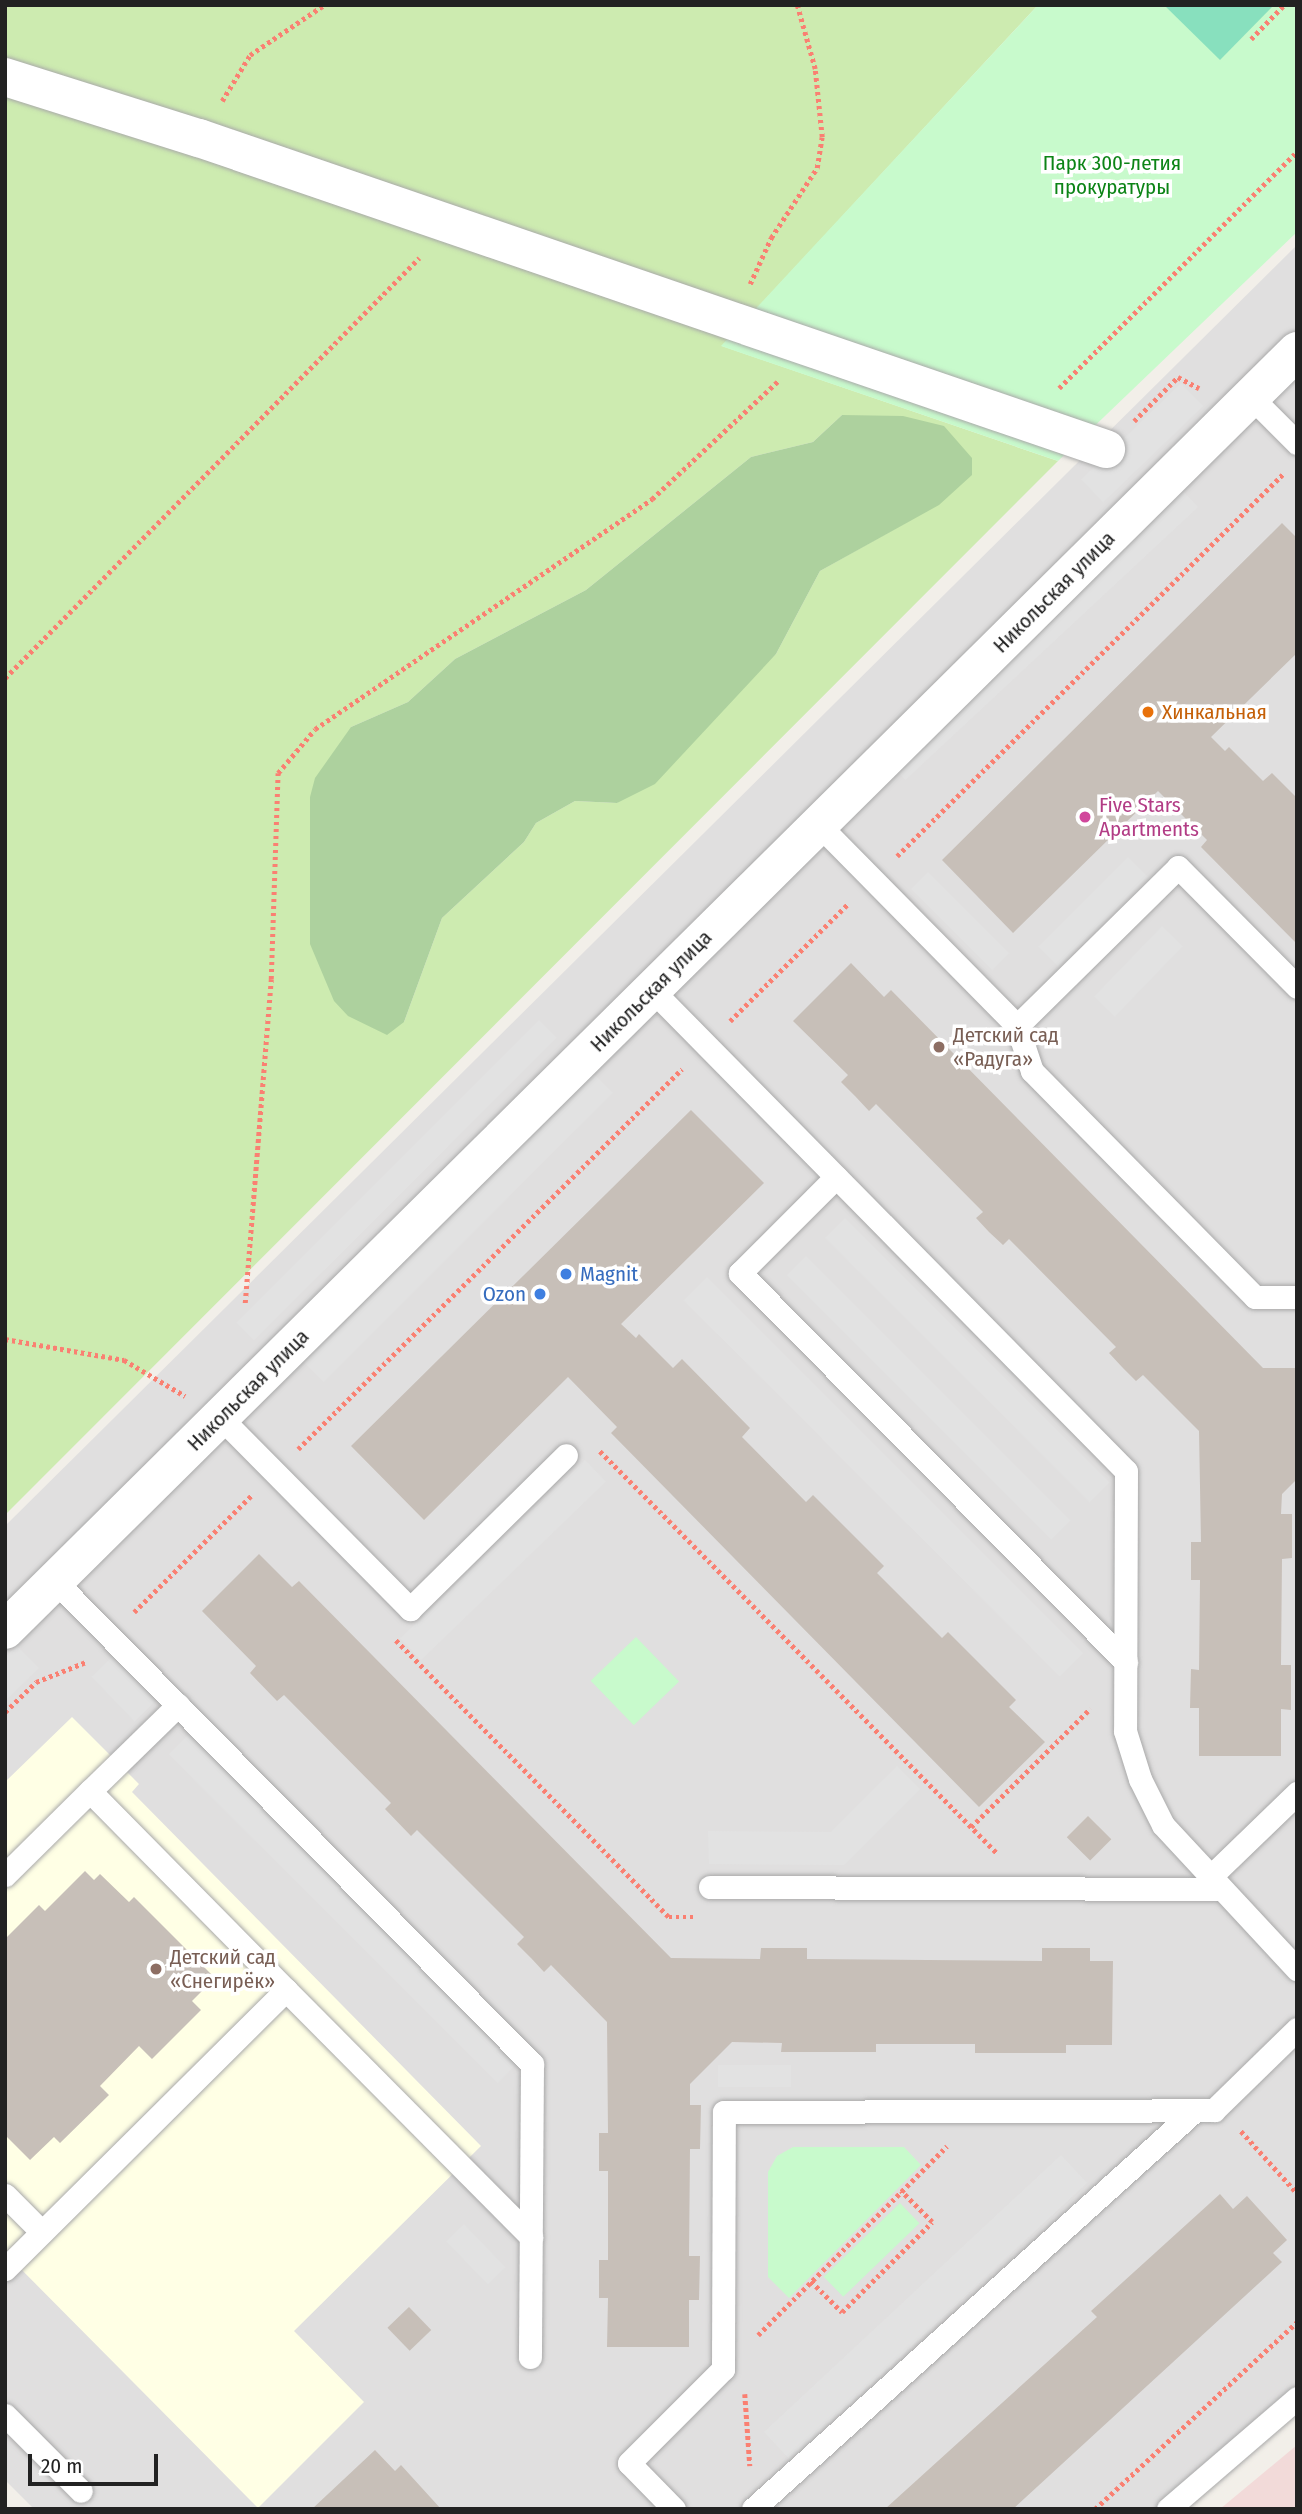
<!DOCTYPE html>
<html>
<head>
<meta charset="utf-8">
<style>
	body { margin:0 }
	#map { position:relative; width:1302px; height:2514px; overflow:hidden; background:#f2efe9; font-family:"Fira Sans Condensed",sans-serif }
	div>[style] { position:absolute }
	.residential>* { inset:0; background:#e0dfdf }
	.commercial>* { inset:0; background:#f2dad9 }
	.education>* { inset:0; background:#ffffe5 }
	.grass>* { inset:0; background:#cdebb0 }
	.forest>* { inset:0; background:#add19e }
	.park>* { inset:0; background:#c8facc; transform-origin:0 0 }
	.pitch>* { inset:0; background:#88e0be }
	.parking>* { inset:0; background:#e2e2e2; transform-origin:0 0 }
	.building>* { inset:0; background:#c7bfb8; transform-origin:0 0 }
	.path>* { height:4.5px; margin-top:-2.25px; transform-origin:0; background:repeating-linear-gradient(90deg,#fa8072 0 3.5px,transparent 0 7px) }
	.roads { filter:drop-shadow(0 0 2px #a9a9a9) drop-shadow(0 0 2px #a9a9a9) }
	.lane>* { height:23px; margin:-11.5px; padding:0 11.5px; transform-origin:11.5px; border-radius:11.5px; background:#fff }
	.street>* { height:38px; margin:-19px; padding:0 19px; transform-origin:19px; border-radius:19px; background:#fff }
	.dots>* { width:19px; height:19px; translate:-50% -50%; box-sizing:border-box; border:4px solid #fff; border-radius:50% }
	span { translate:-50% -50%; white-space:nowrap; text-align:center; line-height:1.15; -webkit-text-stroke:7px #fff; paint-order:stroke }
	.park-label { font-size:21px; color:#0c8416 }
	.street-label { font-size:21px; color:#222 }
	.food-label { font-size:21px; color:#c56008 }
	.left { translate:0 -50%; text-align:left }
	.hotel-label { font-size:21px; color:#b23c85 }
	.education-label { font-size:21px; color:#785e54 }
	.shop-label { font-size:21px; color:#366cbe }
	.right { translate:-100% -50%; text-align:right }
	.frame { position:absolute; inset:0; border:7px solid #222; pointer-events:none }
	.scale { position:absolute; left:28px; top:2454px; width:130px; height:32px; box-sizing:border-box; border:4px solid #222; border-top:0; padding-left:9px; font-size:21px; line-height:24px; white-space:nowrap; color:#222; -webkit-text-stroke:5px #fff; paint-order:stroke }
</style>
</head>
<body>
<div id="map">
	<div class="residential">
		<i style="clip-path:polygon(1297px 245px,1297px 2398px,1166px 2509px,34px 2509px,5px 2480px,5px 1526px)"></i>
	</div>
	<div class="commercial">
		<i style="clip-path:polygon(1297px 2445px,1297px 2509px,1220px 2509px)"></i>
	</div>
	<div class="education">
		<i style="clip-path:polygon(72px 1717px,139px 1784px,132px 1792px,481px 2146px,294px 2331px,364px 2402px,258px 2508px,5px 2253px,5px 1782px)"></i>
	</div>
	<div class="grass">
		<i style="clip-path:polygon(evenodd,5px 5px,1038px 5px,722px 346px,1058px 461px,5px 1515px,5px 5px,842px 415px,939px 504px,820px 571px,776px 654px,617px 803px,575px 801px,536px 823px,524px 842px,442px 918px,404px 1022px,351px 727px,408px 702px,455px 659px,586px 590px,751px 457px,813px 442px,842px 415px)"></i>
	</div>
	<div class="forest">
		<i style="clip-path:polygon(842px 415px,903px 416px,944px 426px,972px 458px,972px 475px,939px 505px,820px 571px,776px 654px,655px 784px,617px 803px,575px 801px,536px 823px,524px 842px,442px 918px,404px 1022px,387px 1035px,348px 1016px,334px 1001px,310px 944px,310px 797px,315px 778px,351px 727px,408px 702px,455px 659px,586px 590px,751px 457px,813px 442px)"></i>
	</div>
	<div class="park">
		<i style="clip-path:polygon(1038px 5px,1297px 5px,1297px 232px,1058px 461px,721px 346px)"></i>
		<i style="left:636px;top:1637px;width:62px;height:63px;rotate:46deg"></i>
		<i style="clip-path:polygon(793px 2147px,904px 2147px,921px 2165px,789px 2298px,768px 2277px,768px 2172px,777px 2156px)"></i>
		<i style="left:900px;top:2203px;width:28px;height:106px;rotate:46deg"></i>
	</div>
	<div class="pitch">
		<i style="clip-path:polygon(1164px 5px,1274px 5px,1220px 60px)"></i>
	</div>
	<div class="parking">
		<i style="left:1181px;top:383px;width:32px;height:139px;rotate:46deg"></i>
		<i style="left:1183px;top:491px;width:22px;height:400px;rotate:47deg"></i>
		<i style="left:1128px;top:857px;width:28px;height:127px;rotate:45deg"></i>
		<i style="left:928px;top:872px;width:115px;height:24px;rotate:45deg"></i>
		<i style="left:1162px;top:926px;width:29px;height:98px;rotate:44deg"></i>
		<i style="left:539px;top:1020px;width:25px;height:428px;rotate:45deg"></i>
		<i style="left:593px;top:1073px;width:28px;height:409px;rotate:45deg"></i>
		<i style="left:845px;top:1218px;width:374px;height:28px;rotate:45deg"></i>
		<i style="left:806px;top:1256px;width:374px;height:27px;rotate:45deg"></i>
		<i style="left:707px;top:1277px;width:532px;height:33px;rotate:45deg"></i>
		<i style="left:585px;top:1460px;width:30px;height:257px;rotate:46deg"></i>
		<i style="clip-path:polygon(17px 1646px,39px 1668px,5px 1701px,5px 1657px)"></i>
		<i style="left:113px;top:1656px;width:62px;height:30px;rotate:46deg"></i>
		<i style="left:190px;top:1733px;width:465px;height:30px;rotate:45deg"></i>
		<i style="clip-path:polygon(897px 1766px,920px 1789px,844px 1865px,709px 1864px,708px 1831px,831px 1832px)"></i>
		<i style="left:718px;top:2065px;width:73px;height:22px"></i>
		<i style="left:1061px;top:2155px;width:38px;height:406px;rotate:47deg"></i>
		<i style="left:464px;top:2224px;width:60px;height:25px;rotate:46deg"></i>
	</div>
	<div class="building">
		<i style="clip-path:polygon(1282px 523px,1297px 538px,1297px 653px,1211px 737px,1225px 751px,1229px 747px,1263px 781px,1272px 773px,1297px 798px,1297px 944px,1201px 847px,1207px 840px,1158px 791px,1013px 933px,942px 860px)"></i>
		<i style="clip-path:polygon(851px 963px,884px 997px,891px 990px,1263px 1368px,1297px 1368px,1297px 1479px,1282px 1494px,1281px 1514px,1292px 1514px,1292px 1558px,1282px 1559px,1281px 1665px,1291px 1665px,1291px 1710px,1281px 1709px,1281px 1756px,1199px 1756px,1199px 1708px,1190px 1708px,1191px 1669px,1199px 1670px,1200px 1580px,1191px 1580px,1191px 1542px,1201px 1542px,1199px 1431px,1143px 1375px,1136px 1381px,1122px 1367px,1109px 1353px,1116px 1347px,1009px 1239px,1003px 1245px,989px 1232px,976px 1218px,983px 1212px,876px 1104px,869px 1111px,855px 1096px,841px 1082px,848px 1075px,793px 1021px)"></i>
		<i style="clip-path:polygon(691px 1110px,764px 1183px,621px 1324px,636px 1338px,639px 1334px,673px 1368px,682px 1359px,750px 1428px,742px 1437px,806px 1502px,813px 1495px,884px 1566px,877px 1573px,942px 1638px,948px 1632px,1016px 1700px,1009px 1707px,1045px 1742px,979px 1807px,611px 1433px,617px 1427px,568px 1377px,424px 1520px,351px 1446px)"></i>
		<i style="clip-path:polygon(259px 1554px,292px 1587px,299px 1581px,671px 1958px,760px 1959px,761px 1948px,807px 1948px,807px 1959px,1042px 1961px,1042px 1948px,1090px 1948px,1090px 1961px,1113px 1961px,1112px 2045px,1066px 2045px,1066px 2053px,975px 2053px,975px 2044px,876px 2044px,876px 2052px,781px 2052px,782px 2043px,732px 2042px,690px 2084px,690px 2105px,701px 2105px,700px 2149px,690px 2149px,689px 2256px,700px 2256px,699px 2300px,689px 2300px,689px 2347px,607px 2347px,608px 2298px,599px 2298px,599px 2260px,608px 2260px,608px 2171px,599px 2171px,599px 2133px,608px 2133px,607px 2022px,551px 1965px,544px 1972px,531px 1958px,517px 1944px,524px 1937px,417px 1830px,411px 1836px,385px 1809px,391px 1803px,284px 1695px,277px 1701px,250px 1673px,256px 1666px,202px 1611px)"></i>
		<i style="left:1088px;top:1816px;width:33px;height:30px;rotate:45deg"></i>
		<i style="clip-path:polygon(85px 1871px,94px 1880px,100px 1874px,129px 1902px,134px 1897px,215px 1978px,192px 2001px,201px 2010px,152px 2059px,139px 2046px,100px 2086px,109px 2095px,60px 2143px,54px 2137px,30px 2160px,5px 2135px,5px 1939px,39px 1905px,45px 1911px)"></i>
		<i style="clip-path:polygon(1220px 2194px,1233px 2209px,1247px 2196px,1287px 2240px,1273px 2253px,1282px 2262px,1013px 2509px,885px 2509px,1097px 2317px,1091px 2311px)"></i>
		<i style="left:409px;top:2307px;width:32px;height:30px;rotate:46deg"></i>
		<i style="clip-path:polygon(375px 2450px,395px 2471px,401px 2465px,441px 2509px,312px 2509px)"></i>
	</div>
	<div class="path">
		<i style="left:1251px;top:39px;width:47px;rotate:-45.9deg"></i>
		<i style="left:222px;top:101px;width:54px;rotate:-58.7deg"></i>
		<i style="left:250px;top:55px;width:89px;rotate:-34deg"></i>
		<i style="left:750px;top:284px;width:51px;rotate:-65.5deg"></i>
		<i style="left:771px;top:238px;width:84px;rotate:-56.7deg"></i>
		<i style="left:817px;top:168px;width:31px;rotate:-81deg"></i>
		<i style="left:822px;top:137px;width:68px;rotate:-95.9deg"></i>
		<i style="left:815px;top:69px;width:66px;rotate:-105.7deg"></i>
		<i style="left:1059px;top:388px;width:335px;rotate:-44.8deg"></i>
		<i style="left:1134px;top:421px;width:62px;rotate:-45deg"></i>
		<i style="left:1178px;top:377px;width:24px;rotate:28deg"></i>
		<i style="left:5px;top:678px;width:590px;rotate:-45.41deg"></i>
		<i style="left:897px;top:856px;width:544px;rotate:-44.7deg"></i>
		<i style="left:730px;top:1021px;width:166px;rotate:-44.8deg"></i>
		<i style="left:245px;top:1303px;width:325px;rotate:-85.4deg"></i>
		<i style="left:271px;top:979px;width:206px;rotate:-88.1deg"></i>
		<i style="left:278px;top:773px;width:57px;rotate:-49.9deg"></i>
		<i style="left:315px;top:729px;width:408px;rotate:-34.3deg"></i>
		<i style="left:652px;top:499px;width:174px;rotate:-43.1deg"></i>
		<i style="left:5px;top:1339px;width:121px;rotate:10deg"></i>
		<i style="left:124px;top:1360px;width:71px;rotate:30.5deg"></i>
		<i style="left:298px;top:1449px;width:540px;rotate:-44.7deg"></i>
		<i style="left:600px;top:1451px;width:565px;rotate:45.36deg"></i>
		<i style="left:134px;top:1612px;width:166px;rotate:-44.8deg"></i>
		<i style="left:396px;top:1640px;width:389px;rotate:45.4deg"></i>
		<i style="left:669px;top:1917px;width:26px"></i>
		<i style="left:5px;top:1712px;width:43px;rotate:-44.1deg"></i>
		<i style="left:36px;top:1682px;width:54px;rotate:-21.8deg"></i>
		<i style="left:971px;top:1827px;width:168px;rotate:-44.8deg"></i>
		<i style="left:1241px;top:2131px;width:84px;rotate:47.9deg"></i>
		<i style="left:811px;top:2281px;width:44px;rotate:45deg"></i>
		<i style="left:842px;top:2312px;width:127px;rotate:-45deg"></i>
		<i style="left:932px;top:2222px;width:44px;rotate:-135deg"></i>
		<i style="left:758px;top:2335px;width:267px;rotate:-45deg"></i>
		<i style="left:745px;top:2394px;width:72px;rotate:86deg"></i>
		<i style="left:1095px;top:2509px;width:275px;rotate:-42.8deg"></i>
	</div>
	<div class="roads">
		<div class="lane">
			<i style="left:1251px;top:397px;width:65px;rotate:45deg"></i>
			<i style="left:819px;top:825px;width:282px;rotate:45.4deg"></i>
			<i style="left:1017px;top:1026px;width:226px;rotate:-44.6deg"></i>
			<i style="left:1178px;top:867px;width:169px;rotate:45.2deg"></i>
			<i style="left:652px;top:990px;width:675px;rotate:45.42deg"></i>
			<i style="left:1126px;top:1471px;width:260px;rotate:90.2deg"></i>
			<i style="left:1125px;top:1731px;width:50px;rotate:72.6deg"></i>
			<i style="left:1140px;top:1779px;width:51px;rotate:63.4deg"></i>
			<i style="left:1163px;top:1825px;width:197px;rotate:47.1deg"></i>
			<i style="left:1017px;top:1026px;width:47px;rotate:71.6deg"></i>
			<i style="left:1032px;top:1071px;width:317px;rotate:45.4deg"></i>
			<i style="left:1255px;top:1297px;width:42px"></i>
			<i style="left:836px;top:1177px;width:136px;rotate:135deg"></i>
			<i style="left:740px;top:1273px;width:548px;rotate:45.22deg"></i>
			<i style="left:221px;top:1418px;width:269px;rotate:45.3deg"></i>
			<i style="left:410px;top:1609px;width:219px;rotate:-44.6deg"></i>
			<i style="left:55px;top:1581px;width:679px;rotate:45.36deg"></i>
			<i style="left:532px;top:2064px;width:293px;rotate:90.4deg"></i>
			<i style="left:5px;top:1875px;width:120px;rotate:-44.7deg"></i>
			<i style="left:1208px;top:1879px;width:124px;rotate:-44deg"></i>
			<i style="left:710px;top:1887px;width:509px;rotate:0.23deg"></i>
			<i style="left:286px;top:1990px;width:348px;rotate:45.2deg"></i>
			<i style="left:5px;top:2195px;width:52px;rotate:45deg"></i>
			<i style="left:5px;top:2269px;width:396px;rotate:-44.8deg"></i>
			<i style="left:286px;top:1990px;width:279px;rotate:-134.6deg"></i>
			<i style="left:90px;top:1791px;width:123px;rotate:-44.3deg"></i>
			<i style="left:5px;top:2415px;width:107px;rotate:45deg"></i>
			<i style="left:674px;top:2509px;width:64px;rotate:-134.4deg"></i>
			<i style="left:629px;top:2463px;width:133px;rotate:-45deg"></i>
			<i style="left:723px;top:2369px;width:257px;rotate:-89.8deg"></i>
			<i style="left:724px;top:2112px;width:490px;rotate:-0.2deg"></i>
			<i style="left:1214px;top:2110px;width:116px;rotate:-44.3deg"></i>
			<i style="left:753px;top:2509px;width:591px;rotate:-42.05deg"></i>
			<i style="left:1168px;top:2509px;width:170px;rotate:-40.7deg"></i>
		</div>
		<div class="street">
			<i style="left:5px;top:77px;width:203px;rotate:17.5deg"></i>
			<i style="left:199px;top:138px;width:959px;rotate:18.93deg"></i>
			<i style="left:5px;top:1630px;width:1818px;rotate:-44.71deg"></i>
		</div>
	</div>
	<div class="dots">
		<i style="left:1148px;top:712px;background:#e8710a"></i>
		<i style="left:1085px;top:817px;background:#d1479c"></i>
		<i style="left:939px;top:1047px;background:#8d6e63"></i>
		<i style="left:566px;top:1274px;background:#3f7fe0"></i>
		<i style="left:540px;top:1294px;background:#3f7fe0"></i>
		<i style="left:156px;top:1969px;background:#8d6e63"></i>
	</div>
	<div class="park-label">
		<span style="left:1112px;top:175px">Парк 300-летия<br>прокуратуры</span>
	</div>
	<div class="street-label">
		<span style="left:1054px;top:592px;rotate:-45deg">Никольская улица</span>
		<span style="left:651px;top:991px;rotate:-45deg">Никольская улица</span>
		<span style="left:248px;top:1390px;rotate:-45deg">Никольская улица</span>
	</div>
	<div class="food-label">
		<span class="left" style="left:1162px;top:712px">Хинкальная</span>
	</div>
	<div class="hotel-label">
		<span class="left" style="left:1099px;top:817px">Five Stars<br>Apartments</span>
	</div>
	<div class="education-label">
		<span class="left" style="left:953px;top:1047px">Детский сад<br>«Радуга»</span>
		<span class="left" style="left:170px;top:1969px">Детский сад<br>«Снегирёк»</span>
	</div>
	<div class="shop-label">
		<span class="left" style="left:580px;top:1274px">Magnit</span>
		<span class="right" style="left:526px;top:1294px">Ozon</span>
	</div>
	<div class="frame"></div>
	<div class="scale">20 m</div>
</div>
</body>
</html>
